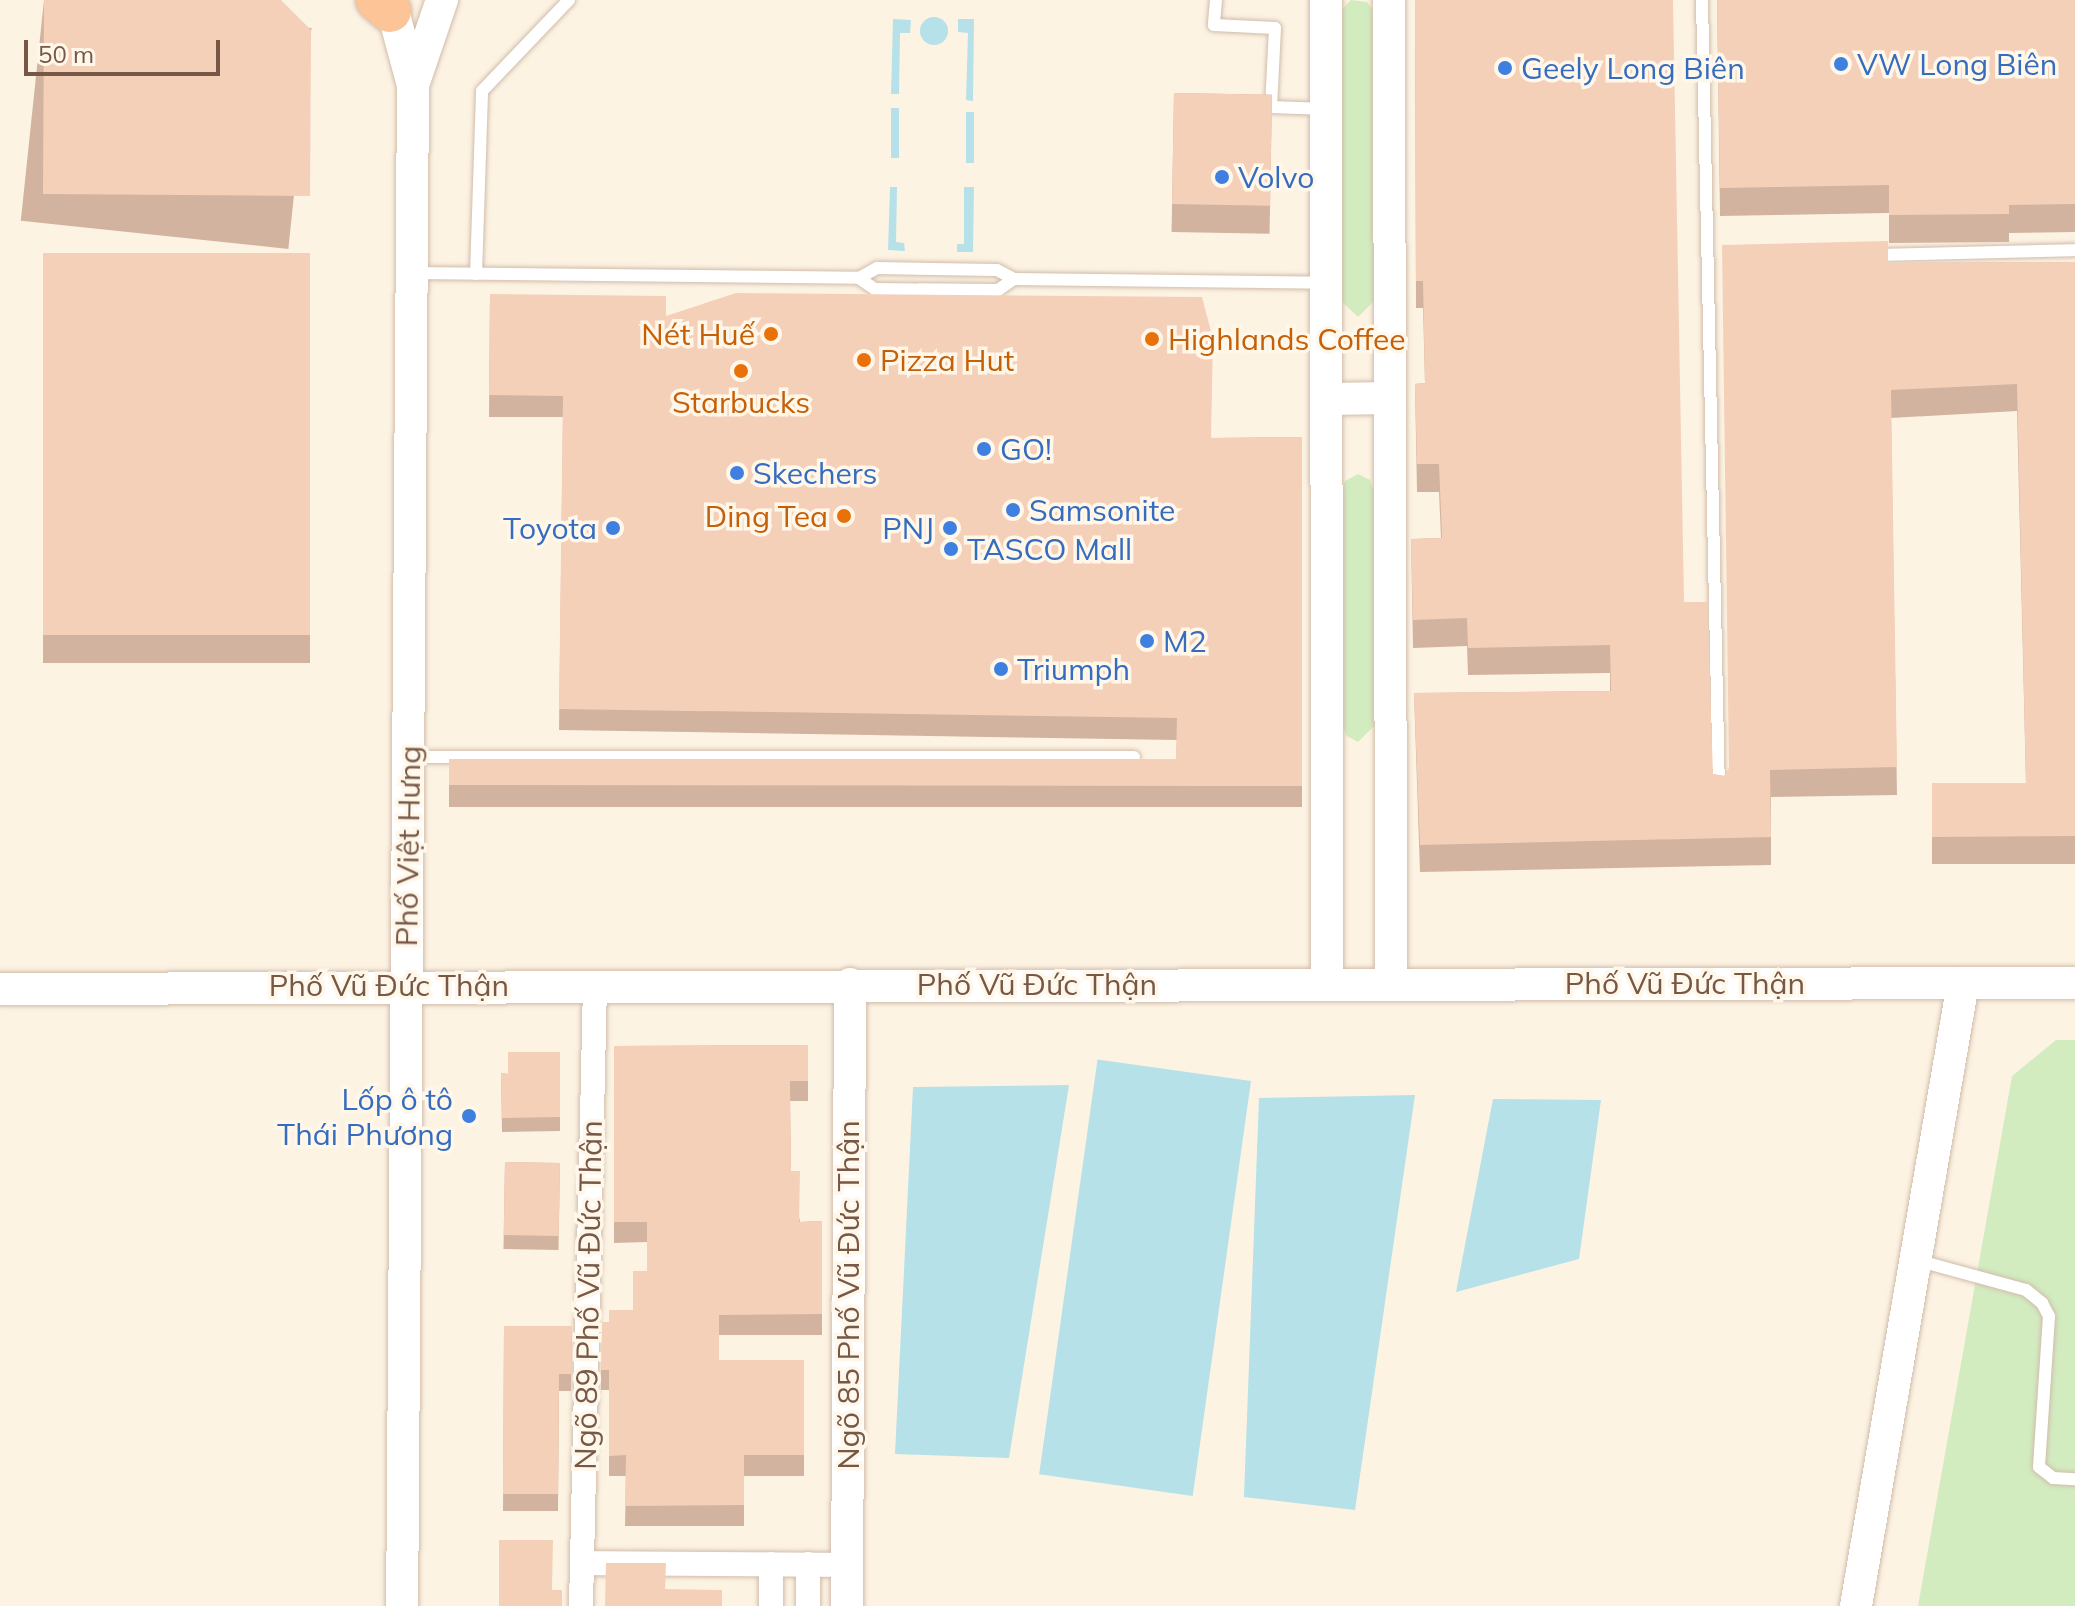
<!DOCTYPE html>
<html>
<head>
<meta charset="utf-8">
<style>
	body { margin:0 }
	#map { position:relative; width:2075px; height:1606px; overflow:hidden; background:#fdf3e3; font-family:Mulish,sans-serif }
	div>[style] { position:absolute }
	.green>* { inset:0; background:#d2ecc0 }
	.water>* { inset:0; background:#b6e1e8; transform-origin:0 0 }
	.round { border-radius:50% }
	.roads { filter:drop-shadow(0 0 2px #d1bcab) drop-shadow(0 0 2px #d1bcab) }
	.service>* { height:12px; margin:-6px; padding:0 6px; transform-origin:6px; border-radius:6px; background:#fff }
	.minor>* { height:24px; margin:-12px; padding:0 12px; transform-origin:12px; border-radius:12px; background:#fff }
	.tertiary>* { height:32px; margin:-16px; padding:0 16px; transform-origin:16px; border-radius:16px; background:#fff }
	.trunk>* { height:42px; margin:-21px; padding:0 21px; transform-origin:21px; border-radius:21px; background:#fdc497 }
	.wall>* { inset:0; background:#d2b39f; transform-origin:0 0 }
	.building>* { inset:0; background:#f4d0b9; transform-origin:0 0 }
	.dots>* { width:22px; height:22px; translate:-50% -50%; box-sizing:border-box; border:4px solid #fff7ea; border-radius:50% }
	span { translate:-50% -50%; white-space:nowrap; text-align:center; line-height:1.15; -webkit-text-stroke:7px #fff7ea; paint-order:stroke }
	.shop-label { font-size:30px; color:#366cbe }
	.left { translate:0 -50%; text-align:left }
	.right { translate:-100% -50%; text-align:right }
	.food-label { font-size:30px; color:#c56008 }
	.street-label { font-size:30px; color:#775847 }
	.scale { position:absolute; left:24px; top:40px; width:196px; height:36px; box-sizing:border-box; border:4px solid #775847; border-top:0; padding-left:10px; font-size:24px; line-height:28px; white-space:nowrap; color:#775847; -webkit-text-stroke:6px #fff7ea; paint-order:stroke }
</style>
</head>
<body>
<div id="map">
	<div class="green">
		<i style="clip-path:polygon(1351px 0,1367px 2px,1375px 12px,1375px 300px,1358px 317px,1340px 300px,1339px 12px)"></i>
		<i style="clip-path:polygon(1358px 474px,1370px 480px,1375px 495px,1376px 724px,1358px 742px,1347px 736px,1341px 724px,1340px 495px,1345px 481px)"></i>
		<i style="clip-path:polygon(2056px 1040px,2075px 1040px,2075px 1606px,1918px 1606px,2012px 1076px)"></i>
	</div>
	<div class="water">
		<i class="round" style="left:920px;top:17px;width:28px;height:28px"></i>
		<i style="clip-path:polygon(893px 19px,911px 20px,910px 33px,900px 33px,899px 94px,891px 94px)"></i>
		<i style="clip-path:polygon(958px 19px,974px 19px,973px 101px,966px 100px,968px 33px,958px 32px)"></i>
		<i style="left:891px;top:108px;width:8px;height:50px"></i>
		<i style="left:966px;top:112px;width:8px;height:51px"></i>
		<i style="clip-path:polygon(890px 187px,897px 187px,896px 242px,904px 243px,905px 251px,888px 250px)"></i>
		<i style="clip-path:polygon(964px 187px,974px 187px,973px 252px,957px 252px,957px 244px,964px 244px)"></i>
		<i style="left:1251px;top:1081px;width:419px;height:155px;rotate:98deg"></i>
		<i style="clip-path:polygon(1069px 1085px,1009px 1458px,895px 1454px,913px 1087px)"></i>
		<i style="clip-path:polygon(1415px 1095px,1355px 1510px,1244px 1497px,1259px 1098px)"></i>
		<i style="clip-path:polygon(1493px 1099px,1601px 1100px,1579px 1259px,1456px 1292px)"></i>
	</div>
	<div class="roads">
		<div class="service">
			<i style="left:1216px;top:0;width:25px;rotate:95deg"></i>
			<i style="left:1214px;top:25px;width:61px;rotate:2.8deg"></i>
			<i style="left:1275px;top:28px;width:79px;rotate:92.9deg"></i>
			<i style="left:1271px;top:107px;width:55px;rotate:2.1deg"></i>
			<i style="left:1702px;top:0;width:789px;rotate:88.77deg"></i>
			<i style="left:1874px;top:255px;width:201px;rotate:-1.4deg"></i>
			<i style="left:414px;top:273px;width:445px;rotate:0.6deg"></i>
			<i style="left:859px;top:278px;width:21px;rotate:-29deg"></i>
			<i style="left:877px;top:268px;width:120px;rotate:1deg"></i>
			<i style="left:997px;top:270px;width:19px;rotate:28deg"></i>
			<i style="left:1014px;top:279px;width:312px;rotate:0.7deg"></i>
			<i style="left:476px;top:274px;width:183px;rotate:-88.1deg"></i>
			<i style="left:482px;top:91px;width:126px;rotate:-46.3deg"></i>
			<i style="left:859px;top:278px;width:19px;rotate:35deg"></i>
			<i style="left:875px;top:289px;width:123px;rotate:0.5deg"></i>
			<i style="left:998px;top:290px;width:19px;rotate:-35deg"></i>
			<i style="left:409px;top:757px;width:725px"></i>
			<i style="left:1916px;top:1260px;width:114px;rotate:15.3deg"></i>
			<i style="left:2026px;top:1290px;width:21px;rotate:39deg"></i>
			<i style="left:2042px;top:1303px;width:15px;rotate:62deg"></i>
			<i style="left:2049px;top:1316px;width:151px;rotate:93.8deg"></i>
			<i style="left:2039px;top:1467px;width:18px;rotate:38deg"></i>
			<i style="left:2053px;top:1478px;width:22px;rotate:3deg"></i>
		</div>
		<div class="minor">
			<i style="left:582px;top:1563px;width:265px;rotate:0.4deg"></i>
			<i style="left:581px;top:1606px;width:622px;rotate:-88.71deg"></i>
			<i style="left:771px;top:1606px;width:42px;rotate:-90deg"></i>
			<i style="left:808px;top:1606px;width:42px;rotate:-90deg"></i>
		</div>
		<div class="tertiary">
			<i style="left:390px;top:0;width:88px;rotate:74.9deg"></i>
			<i style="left:413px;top:85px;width:1521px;rotate:90.41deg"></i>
			<i style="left:1326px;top:0;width:984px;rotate:89.94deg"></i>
			<i style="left:1389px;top:0;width:983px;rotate:89.88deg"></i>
			<i style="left:413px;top:85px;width:90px;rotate:-71.2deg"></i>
			<i style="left:1326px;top:399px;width:64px;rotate:-0.9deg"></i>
			<i style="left:0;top:989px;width:2075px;rotate:-0.17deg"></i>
			<i style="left:847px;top:1606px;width:622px;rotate:-89.72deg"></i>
			<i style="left:1856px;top:1606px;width:632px;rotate:-80.25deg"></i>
		</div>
		<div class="trunk">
			<i style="left:377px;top:0;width:17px;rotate:40deg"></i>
		</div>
	</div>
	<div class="wall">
		<i style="left:44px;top:0;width:269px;height:222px;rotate:6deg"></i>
		<i style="clip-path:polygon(1415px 0,1684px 602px,1713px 774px,1724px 776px,1729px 769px,1888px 263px,2075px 262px,2075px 864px,1932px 864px,1932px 783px,2026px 783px,2017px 411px,1891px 418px,1897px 795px,1771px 797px,1771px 865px,1420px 872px,1414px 693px,1610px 691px,1610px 673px,1468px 675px,1467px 646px,1413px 648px,1411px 539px,1441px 538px,1439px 492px,1417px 492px,1415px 384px,1425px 383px,1423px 308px,1416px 308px)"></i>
		<i style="clip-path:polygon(1717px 0,2075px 0,2075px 232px,2009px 233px,2009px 242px,1889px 243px,1889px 213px,1720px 216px)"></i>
		<i style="left:1174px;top:93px;width:98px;height:139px;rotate:1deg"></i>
		<i style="left:43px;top:253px;width:267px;height:410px"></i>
		<i style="clip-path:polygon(490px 294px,666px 316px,1212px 438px,1302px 437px,1302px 807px,449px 807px,449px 759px,1176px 759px,1177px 740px,559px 730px,563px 417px,489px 417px)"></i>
		<i style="clip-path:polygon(808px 1045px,808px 1101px,790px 1101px,791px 1171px,800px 1222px,822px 1221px,822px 1335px,719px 1335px,719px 1360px,804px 1360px,804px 1476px,744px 1476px,744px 1526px,625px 1526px,626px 1476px,609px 1476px,609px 1390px,601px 1390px,601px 1370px,609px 1322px,633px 1310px,647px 1271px,647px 1242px,614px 1243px,614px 1046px)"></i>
		<i style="clip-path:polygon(560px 1052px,560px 1131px,502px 1132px,501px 1073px,508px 1074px)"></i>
		<i style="left:505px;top:1162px;width:55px;height:87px;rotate:1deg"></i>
		<i style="clip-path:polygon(504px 1326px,572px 1326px,571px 1391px,559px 1391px,558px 1511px,503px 1511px)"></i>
	</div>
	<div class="building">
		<i style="clip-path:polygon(44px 0,281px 0,311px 30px,310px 196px,43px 194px)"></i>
		<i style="clip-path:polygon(1415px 0,1673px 0,1684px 602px,1707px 602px,1713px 774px,1724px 776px,1729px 768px,1722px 245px,1888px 241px,1888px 263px,2075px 262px,2075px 836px,1932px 837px,1932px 783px,2026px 783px,2017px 384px,1891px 390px,1897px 767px,1770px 770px,1771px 837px,1420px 845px,1414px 693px,1611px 691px,1610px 645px,1468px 648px,1467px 618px,1413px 620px,1411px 539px,1442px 538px,1439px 464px,1417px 464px,1415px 384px,1425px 383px,1423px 281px,1416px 281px)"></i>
		<i style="clip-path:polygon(1717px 0,2075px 0,2075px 204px,2009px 205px,2009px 214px,1889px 215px,1889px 185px,1720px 188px)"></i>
		<i style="left:1174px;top:93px;width:98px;height:111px;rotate:1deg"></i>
		<i style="left:43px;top:253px;width:267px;height:382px"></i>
		<i style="clip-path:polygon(736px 293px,1202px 297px,1213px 339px,1211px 438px,1302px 437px,1302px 786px,449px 785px,449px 759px,1176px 759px,1177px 718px,559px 709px,563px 396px,489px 395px,490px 294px,666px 296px,666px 316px)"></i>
		<i style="clip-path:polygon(808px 1045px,808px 1081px,790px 1081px,791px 1171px,800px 1171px,799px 1222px,822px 1221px,822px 1314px,719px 1315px,719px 1360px,804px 1360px,804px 1455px,744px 1455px,744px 1505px,625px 1506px,626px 1455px,609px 1456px,609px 1370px,601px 1370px,602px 1322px,609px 1322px,609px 1310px,633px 1310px,633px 1271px,647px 1271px,647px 1222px,614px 1222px,614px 1046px)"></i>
		<i style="clip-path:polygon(508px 1052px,560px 1052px,560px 1117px,502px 1118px,501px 1073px,508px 1074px)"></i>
		<i style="left:505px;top:1162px;width:55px;height:73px;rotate:1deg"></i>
		<i style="clip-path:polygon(504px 1326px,572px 1326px,571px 1374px,559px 1374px,558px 1494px,503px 1494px)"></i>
		<i style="clip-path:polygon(499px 1540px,553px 1540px,552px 1590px,562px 1590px,562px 1606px,499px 1606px)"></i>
		<i style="clip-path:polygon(606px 1563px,666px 1563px,665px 1589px,722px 1590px,722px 1606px,605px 1606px)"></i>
	</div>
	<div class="dots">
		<i style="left:1841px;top:64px;background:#3f7fe0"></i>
		<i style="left:1505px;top:68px;background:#3f7fe0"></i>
		<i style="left:1222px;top:177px;background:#3f7fe0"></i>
		<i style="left:771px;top:334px;background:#e8710a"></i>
		<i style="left:1152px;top:339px;background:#e8710a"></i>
		<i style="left:864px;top:360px;background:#e8710a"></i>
		<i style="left:741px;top:371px;background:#e8710a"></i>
		<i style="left:984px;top:449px;background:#3f7fe0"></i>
		<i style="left:737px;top:473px;background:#3f7fe0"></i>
		<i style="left:1013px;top:510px;background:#3f7fe0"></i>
		<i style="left:844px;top:516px;background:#e8710a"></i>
		<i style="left:613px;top:528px;background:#3f7fe0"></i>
		<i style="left:950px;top:528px;background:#3f7fe0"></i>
		<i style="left:951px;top:549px;background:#3f7fe0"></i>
		<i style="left:1147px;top:641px;background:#3f7fe0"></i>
		<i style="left:1001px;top:669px;background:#3f7fe0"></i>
		<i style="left:469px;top:1116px;background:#3f7fe0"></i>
	</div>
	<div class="shop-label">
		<span class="left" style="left:1857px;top:64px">VW Long Biên</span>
		<span class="left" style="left:1521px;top:68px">Geely Long Biên</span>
		<span class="left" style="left:1238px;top:177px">Volvo</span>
		<span class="left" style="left:1000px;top:449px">GO!</span>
		<span class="left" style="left:753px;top:473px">Skechers</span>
		<span class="left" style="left:1029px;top:510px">Samsonite</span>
		<span class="right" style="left:597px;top:528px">Toyota</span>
		<span class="right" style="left:934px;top:528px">PNJ</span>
		<span class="left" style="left:967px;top:549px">TASCO Mall</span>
		<span class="left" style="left:1163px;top:641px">M2</span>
		<span class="left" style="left:1017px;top:669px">Triumph</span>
		<span class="right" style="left:453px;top:1116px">Lốp ô tô<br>Thái Phương</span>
	</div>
	<div class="food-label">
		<span class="right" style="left:755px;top:334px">Nét Huế</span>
		<span class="left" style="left:1168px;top:339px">Highlands Coffee</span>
		<span class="left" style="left:880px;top:360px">Pizza Hut</span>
		<span style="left:741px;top:402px">Starbucks</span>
		<span class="right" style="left:828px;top:516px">Ding Tea</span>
	</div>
	<div class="street-label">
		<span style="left:408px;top:846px;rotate:-89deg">Phố Việt Hưng</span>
		<span style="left:1685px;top:983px">Phố Vũ Đức Thận</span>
		<span style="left:1037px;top:984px">Phố Vũ Đức Thận</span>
		<span style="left:389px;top:985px">Phố Vũ Đức Thận</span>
		<span style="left:588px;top:1295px;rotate:-89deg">Ngõ 89 Phố Vũ Đức Thận</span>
		<span style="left:848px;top:1295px;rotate:-90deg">Ngõ 85 Phố Vũ Đức Thận</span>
	</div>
	<div class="scale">50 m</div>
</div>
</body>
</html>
